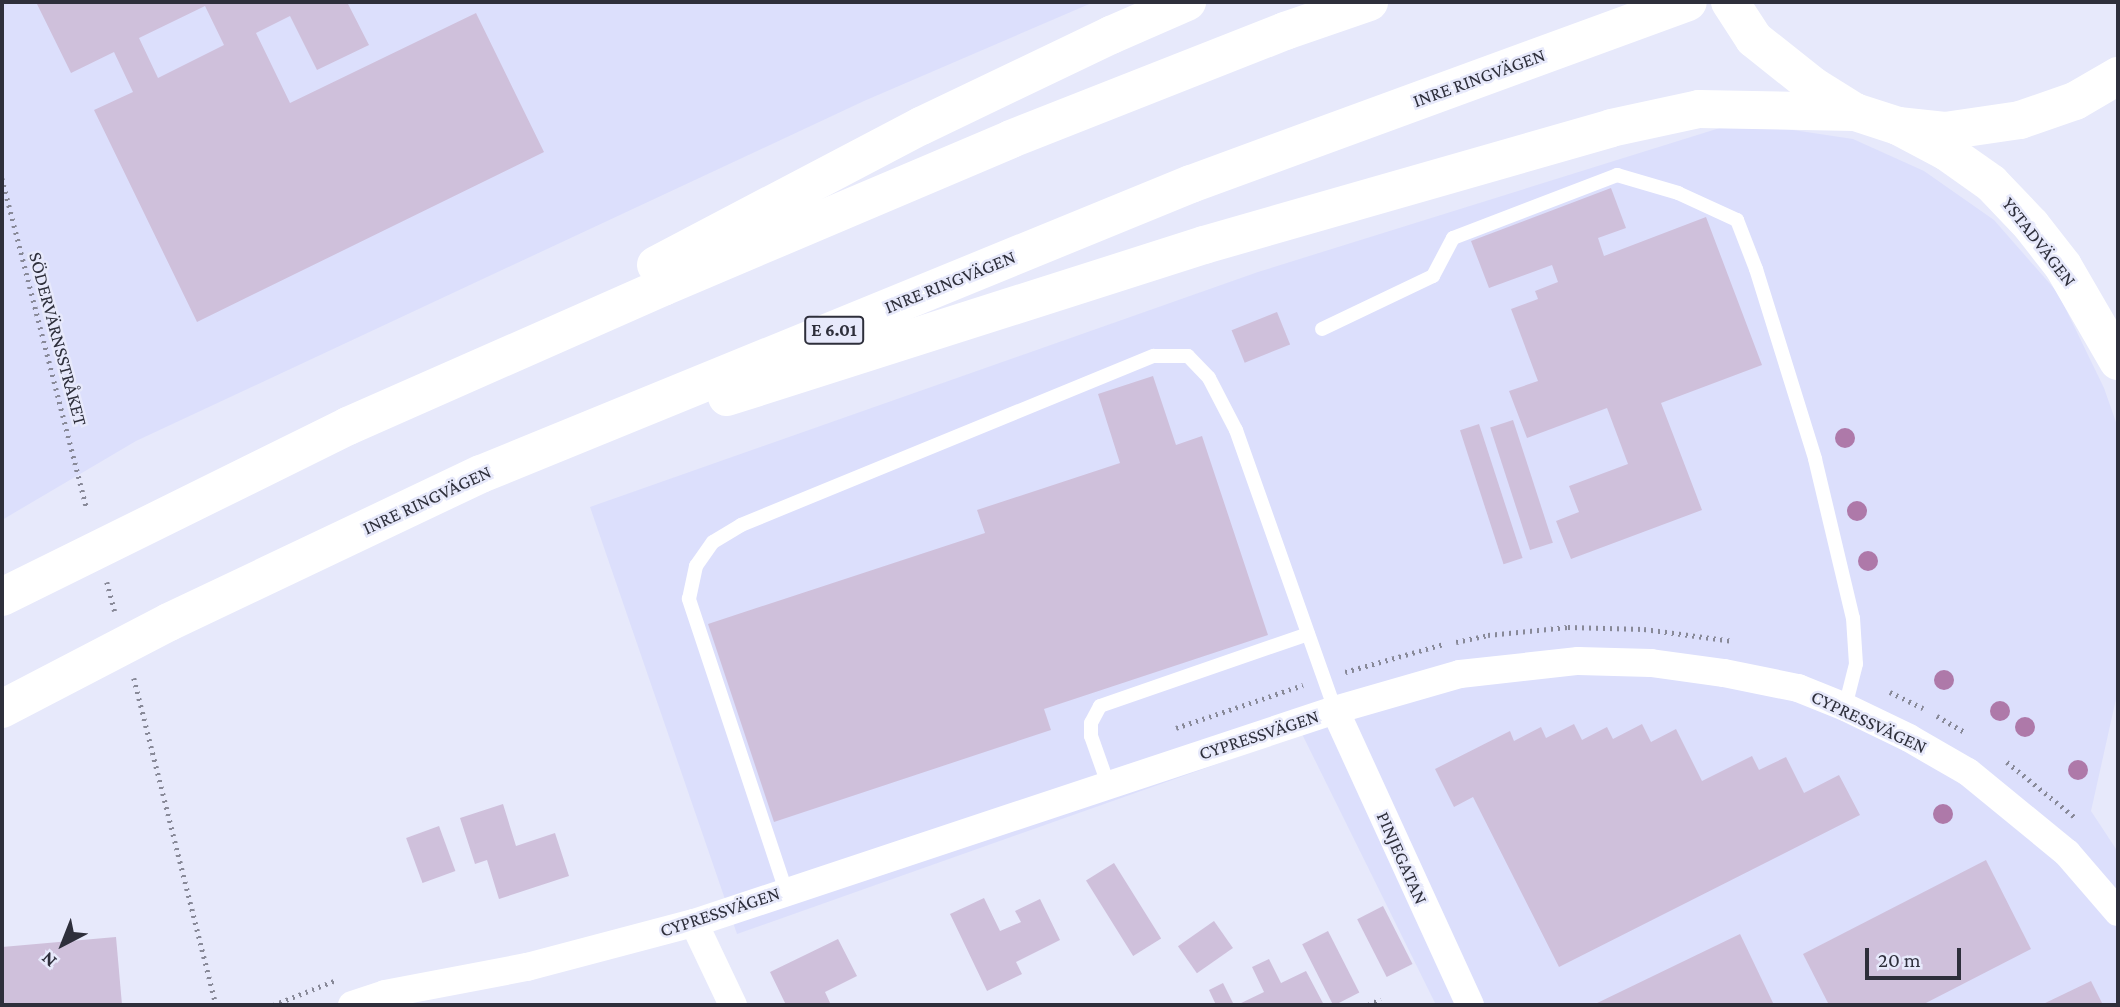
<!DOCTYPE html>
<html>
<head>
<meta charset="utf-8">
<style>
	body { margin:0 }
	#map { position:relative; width:2120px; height:1007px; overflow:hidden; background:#e7e9fb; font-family:"Crimson Pro",serif }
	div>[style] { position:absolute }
	.built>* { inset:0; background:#dcdffc }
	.building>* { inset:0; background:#cfc0db; transform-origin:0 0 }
	.path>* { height:4.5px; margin-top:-2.25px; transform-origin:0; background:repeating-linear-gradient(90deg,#888998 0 2px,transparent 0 7px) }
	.lane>* { height:14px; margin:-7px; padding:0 7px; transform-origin:7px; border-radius:7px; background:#fff }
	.street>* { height:28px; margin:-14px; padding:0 14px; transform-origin:14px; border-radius:14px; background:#fff }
	.secondary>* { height:38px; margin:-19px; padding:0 19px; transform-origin:19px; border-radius:19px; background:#fff }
	.highway>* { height:38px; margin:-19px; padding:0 19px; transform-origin:19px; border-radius:19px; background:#fff }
	.trees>* { width:20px; height:20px; margin:-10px; border-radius:50%; background:#ae79a9 }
	span { translate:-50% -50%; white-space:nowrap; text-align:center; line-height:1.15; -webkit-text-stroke:5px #e7e9fb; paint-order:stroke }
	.shield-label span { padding:2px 5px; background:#e7e9fb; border:2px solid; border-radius:5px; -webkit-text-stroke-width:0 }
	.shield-label { font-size:18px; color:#2e2f3b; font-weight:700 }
	.street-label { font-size:19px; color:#2e2f3b }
	.frame { position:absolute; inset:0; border:4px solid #2e2f3b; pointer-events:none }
	.north { position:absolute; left:28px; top:909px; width:70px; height:70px; -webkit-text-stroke:5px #e7e9fb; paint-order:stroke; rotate:222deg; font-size:19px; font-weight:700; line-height:28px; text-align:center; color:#2e2f3b }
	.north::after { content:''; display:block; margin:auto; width:24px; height:32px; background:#2e2f3b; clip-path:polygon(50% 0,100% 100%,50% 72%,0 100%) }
	.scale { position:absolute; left:1865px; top:948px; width:96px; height:32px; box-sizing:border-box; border:4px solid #2e2f3b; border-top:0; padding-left:9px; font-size:21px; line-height:24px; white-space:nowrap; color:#2e2f3b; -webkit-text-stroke:5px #e7e9fb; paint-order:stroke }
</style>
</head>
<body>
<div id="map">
	<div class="built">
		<i style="clip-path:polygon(2px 2px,1094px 2px,864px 101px,136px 441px,2px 520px)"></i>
		<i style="clip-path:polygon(1739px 122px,1853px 139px,1924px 171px,1994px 220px,2058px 293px,2104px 388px,2118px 428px,2118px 690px,2091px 811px,2118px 852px,2118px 1005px,1436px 1005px,1302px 734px,737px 934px,590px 507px,1258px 272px)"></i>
	</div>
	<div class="building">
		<i style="clip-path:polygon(evenodd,36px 2px,347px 2px,369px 45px,317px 70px,290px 16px,256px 33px,290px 103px,476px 13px,544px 152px,197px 322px,94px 110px,133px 92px,114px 52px,71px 73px,36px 2px,205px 6px,224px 45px,158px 78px,139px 38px,205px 6px)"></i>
		<i style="clip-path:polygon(1611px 188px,1626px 228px,1598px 238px,1604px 256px,1706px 217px,1762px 365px,1661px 403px,1702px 510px,1571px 559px,1556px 521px,1579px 512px,1569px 486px,1628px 464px,1607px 408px,1527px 438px,1509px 391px,1538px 381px,1511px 309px,1538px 299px,1535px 291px,1558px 282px,1552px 265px,1489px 288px,1471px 241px)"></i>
		<i style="left:1277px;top:312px;width:35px;height:49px;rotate:68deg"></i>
		<i style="clip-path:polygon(1153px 376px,1176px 445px,1202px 436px,1268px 635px,1044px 709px,1051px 730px,774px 822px,708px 624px,985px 533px,977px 510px,1120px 463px,1098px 394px)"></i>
		<i style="left:1513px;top:420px;width:129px;height:24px;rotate:72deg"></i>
		<i style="left:1479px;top:424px;width:141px;height:20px;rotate:72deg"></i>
		<i style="clip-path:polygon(1574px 724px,1582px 740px,1607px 727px,1613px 739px,1642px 724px,1651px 742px,1676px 729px,1702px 781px,1752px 756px,1759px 770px,1786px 757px,1804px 793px,1839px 775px,1860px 815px,1559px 967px,1473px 797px,1454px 807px,1435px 769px,1510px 731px,1514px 741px,1541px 727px,1546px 738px)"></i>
		<i style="clip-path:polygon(503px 804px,516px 846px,555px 833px,569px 876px,499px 899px,487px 860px,475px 864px,460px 818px)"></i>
		<i style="left:439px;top:826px;width:48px;height:35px;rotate:70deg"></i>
		<i style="clip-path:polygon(1986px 860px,2031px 949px,1922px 1005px,1829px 1005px,1803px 954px)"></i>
		<i style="left:1114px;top:863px;width:89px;height:33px;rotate:58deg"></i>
		<i style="clip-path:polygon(984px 898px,1000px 931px,1021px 922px,1015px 911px,1040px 899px,1060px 940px,1016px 962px,1022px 974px,987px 991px,950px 914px)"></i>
		<i style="left:1383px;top:906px;width:65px;height:29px;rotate:63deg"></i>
		<i style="left:1214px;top:921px;width:33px;height:44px;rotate:55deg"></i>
		<i style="left:1328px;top:931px;width:69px;height:29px;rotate:63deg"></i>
		<i style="clip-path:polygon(1740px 934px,1774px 1005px,1593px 1005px)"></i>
		<i style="clip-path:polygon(116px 937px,122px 1005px,2px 1005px,2px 947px)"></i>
		<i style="clip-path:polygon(838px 939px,857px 976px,825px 992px,831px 1005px,786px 1005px,770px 972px)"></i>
		<i style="clip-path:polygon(1269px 959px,1281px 983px,1306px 971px,1324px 1005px,1237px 1005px,1264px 992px,1252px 967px)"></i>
		<i style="clip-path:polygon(2091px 981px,2103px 1005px,2041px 1005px)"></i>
		<i style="clip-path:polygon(1223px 983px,1234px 1005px,1216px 1005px,1209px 990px)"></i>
	</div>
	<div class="path">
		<i style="left:2px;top:178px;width:341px;rotate:75.6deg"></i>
		<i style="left:107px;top:582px;width:30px;rotate:75deg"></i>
		<i style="left:1456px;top:642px;width:33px;rotate:-12deg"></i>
		<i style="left:1488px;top:635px;width:80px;rotate:-5.7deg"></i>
		<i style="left:1568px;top:627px;width:76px;rotate:1.5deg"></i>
		<i style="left:1644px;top:629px;width:90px;rotate:7.7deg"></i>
		<i style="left:1345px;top:672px;width:103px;rotate:-15.8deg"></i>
		<i style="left:134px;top:678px;width:337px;rotate:75.9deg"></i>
		<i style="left:1890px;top:692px;width:37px;rotate:26deg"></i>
		<i style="left:1937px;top:716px;width:34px;rotate:30deg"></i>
		<i style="left:1176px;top:728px;width:134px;rotate:-18.7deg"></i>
		<i style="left:2007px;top:762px;width:89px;rotate:39.1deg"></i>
		<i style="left:273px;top:1005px;width:66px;rotate:-21.5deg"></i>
		<i style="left:1368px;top:1005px;width:14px;rotate:-25deg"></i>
	</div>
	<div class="lane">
		<i style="left:1322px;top:329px;width:123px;rotate:-25.5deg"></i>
		<i style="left:1433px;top:276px;width:43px;rotate:-62.2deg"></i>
		<i style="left:1453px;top:238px;width:176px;rotate:-21deg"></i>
		<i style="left:1617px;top:175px;width:64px;rotate:16.4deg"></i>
		<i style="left:1678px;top:193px;width:65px;rotate:24.6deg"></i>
		<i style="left:1737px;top:220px;width:53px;rotate:68.8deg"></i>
		<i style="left:1756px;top:269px;width:199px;rotate:72.7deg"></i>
		<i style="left:1815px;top:459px;width:163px;rotate:76.6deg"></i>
		<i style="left:1853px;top:618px;width:46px;rotate:86.3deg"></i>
		<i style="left:1856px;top:664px;width:44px;rotate:104.3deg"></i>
		<i style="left:1108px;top:784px;width:51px;rotate:-109.5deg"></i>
		<i style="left:1091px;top:736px;width:13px;rotate:-90deg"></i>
		<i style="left:1091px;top:723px;width:19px;rotate:-62deg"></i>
		<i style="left:1100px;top:706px;width:220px;rotate:-19.1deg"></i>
		<i style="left:786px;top:891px;width:308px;rotate:-108.4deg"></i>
		<i style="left:689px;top:599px;width:34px;rotate:-78deg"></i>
		<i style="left:696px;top:566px;width:29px;rotate:-55deg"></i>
		<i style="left:713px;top:542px;width:33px;rotate:-31deg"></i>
		<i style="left:741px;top:525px;width:446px;rotate:-22.3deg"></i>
		<i style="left:1154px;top:356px;width:34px"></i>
		<i style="left:1188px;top:356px;width:30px;rotate:46deg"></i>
		<i style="left:1209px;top:378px;width:59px;rotate:62.6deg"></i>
		<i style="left:1236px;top:430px;width:297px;rotate:70.5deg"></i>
	</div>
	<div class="street">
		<i style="left:1335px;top:710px;width:324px;rotate:65.4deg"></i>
		<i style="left:694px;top:923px;width:91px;rotate:64.6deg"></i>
		<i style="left:352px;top:1005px;width:35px;rotate:-18deg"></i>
		<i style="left:385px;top:994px;width:145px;rotate:-10.8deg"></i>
		<i style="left:527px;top:967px;width:173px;rotate:-14.8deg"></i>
		<i style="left:694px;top:923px;width:675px;rotate:-18.38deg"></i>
		<i style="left:1335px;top:710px;width:130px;rotate:-16.1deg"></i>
		<i style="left:1460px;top:674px;width:119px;rotate:-6.3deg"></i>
		<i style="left:1578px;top:661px;width:73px;rotate:1.6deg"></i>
		<i style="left:1651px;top:663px;width:74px;rotate:7.8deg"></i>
		<i style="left:1724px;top:673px;width:76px;rotate:11.5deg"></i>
		<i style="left:1798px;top:688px;width:51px;rotate:22deg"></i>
		<i style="left:1845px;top:707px;width:71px;rotate:25.8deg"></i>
		<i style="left:1909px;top:738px;width:68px;rotate:30deg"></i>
		<i style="left:1968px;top:772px;width:128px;rotate:39.3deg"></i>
		<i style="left:2067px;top:853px;width:78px;rotate:49.2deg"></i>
	</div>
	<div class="secondary">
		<i style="left:1898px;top:126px;width:55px;rotate:28deg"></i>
		<i style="left:1947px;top:152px;width:54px;rotate:35.2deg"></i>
		<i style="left:1991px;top:183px;width:58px;rotate:46.4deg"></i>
		<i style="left:2031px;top:225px;width:52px;rotate:52deg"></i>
		<i style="left:2063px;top:266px;width:110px;rotate:59.9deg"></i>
	</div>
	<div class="highway">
		<i style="left:1730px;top:2px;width:44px;rotate:57deg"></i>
		<i style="left:1754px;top:39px;width:75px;rotate:38.5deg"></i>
		<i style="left:1813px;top:86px;width:49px;rotate:31.8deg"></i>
		<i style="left:1855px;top:112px;width:45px;rotate:18deg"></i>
		<i style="left:1898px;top:126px;width:47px;rotate:6.1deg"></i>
		<i style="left:1945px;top:131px;width:76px;rotate:-8.3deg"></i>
		<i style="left:2020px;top:120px;width:58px;rotate:-19.1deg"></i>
		<i style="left:2075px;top:101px;width:50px;rotate:-30.2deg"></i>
		<i style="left:656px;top:265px;width:299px;rotate:-27.7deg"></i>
		<i style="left:921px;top:126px;width:211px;rotate:-25.6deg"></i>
		<i style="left:1111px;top:35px;width:83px;rotate:-23.5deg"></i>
		<i style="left:727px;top:397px;width:501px;rotate:-17.67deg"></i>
		<i style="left:1204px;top:245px;width:423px;rotate:-16deg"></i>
		<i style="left:1611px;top:128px;width:90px;rotate:-12.2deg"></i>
		<i style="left:1699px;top:109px;width:156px;rotate:1.1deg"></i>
		<i style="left:2px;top:597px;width:386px;rotate:-26.3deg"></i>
		<i style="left:348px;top:426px;width:344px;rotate:-23.8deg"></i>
		<i style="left:663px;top:287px;width:378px;rotate:-23deg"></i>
		<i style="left:1011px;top:139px;width:295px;rotate:-21.5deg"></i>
		<i style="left:1285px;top:31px;width:89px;rotate:-19deg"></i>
		<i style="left:2px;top:709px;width:188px;rotate:-27.5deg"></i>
		<i style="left:169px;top:622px;width:345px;rotate:-25.4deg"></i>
		<i style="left:481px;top:474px;width:767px;rotate:-22.22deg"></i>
		<i style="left:1191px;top:184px;width:529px;rotate:-20.11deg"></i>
	</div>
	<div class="trees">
		<i style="left:1845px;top:438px"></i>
		<i style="left:1857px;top:511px"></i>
		<i style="left:1868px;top:561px"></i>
		<i style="left:1944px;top:680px"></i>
		<i style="left:2000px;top:711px"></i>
		<i style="left:2025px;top:727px"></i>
		<i style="left:2078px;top:770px"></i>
		<i style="left:1943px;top:814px"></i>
	</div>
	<div class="shield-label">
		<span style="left:834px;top:330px">E 6.01</span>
	</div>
	<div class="street-label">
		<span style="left:1479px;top:78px;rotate:-20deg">INRE RINGVÄGEN</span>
		<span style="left:2039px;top:242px;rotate:52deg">YSTADVÄGEN</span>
		<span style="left:950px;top:282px;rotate:-22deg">INRE RINGVÄGEN</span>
		<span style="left:58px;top:339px;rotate:75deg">SÖDERVÄRNSSTRÅKET</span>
		<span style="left:427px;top:500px;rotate:-25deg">INRE RINGVÄGEN</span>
		<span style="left:1869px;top:722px;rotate:25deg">CYPRESSVÄGEN</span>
		<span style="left:1259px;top:735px;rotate:-18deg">CYPRESSVÄGEN</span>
		<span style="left:1402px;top:858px;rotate:66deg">PINJEGATAN</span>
		<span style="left:720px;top:912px;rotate:-18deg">CYPRESSVÄGEN</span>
	</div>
	<div class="frame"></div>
	<div class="north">N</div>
	<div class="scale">20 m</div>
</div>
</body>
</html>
